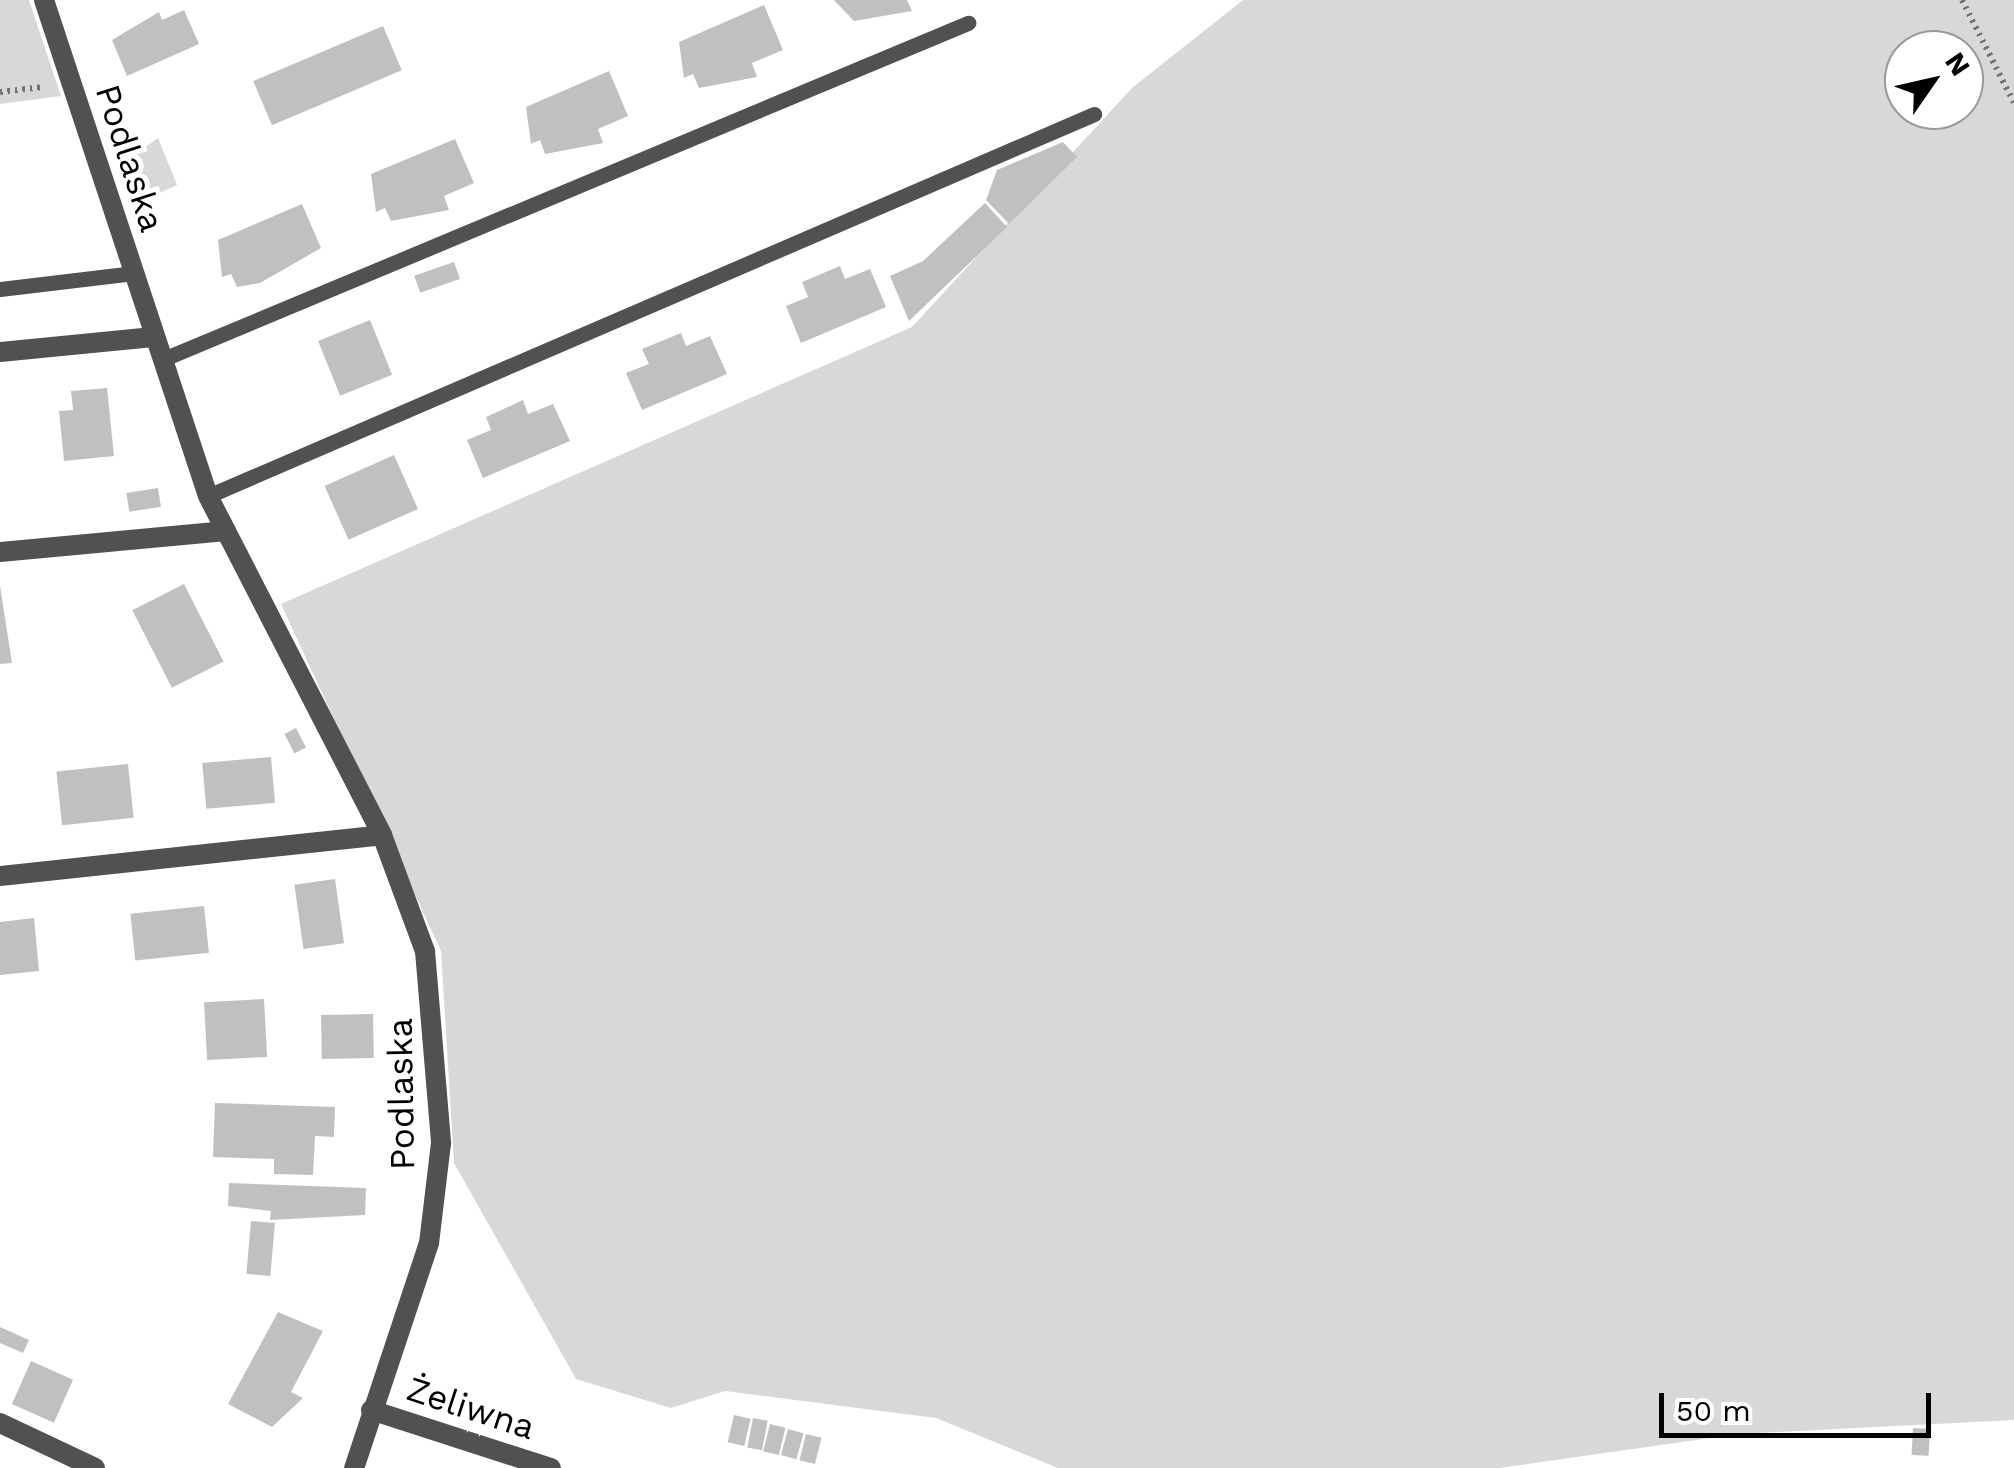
<!DOCTYPE html>
<html>
<head>
<meta charset="utf-8">
<style>
	body { margin:0 }
	#map { position:relative; width:2014px; height:1468px; overflow:hidden; background:#fff; font-family:"Work Sans",sans-serif }
	div>[style] { position:absolute }
	.green>* { inset:0; background:#d8d8d8 }
	.building>* { inset:0; background:#c0c0c0; transform-origin:0 0 }
	.path>* { height:6px; margin-top:-3px; transform-origin:0; background:repeating-linear-gradient(90deg,#737373 0 2.5px,transparent 0 7.5px) }
	.lane>* { height:15px; margin:-7.5px; padding:0 7.5px; transform-origin:7.5px; border-radius:7.5px; background:#515151 }
	.street>* { height:20px; margin:-10px; padding:0 10px; transform-origin:10px; border-radius:10px; background:#515151 }
	span { translate:-50% -50%; white-space:nowrap; text-align:center; line-height:1.15; -webkit-text-stroke:10px #fff; paint-order:stroke }
	.street-label { font-size:35px; color:#000 }
	.north { position:absolute; left:1884px; top:30px; width:100px; height:100px; box-sizing:border-box; background:#fff; border:2px solid #999; border-radius:50%; rotate:56deg; font-size:28px; font-weight:700; line-height:40px; text-align:center; color:#000 }
	.north::after { content:''; display:block; margin:auto; width:35px; height:45px; background:#000; clip-path:polygon(50% 0,100% 100%,50% 72%,0 100%) }
	.scale { position:absolute; left:1659px; top:1393px; width:272px; height:45px; box-sizing:border-box; border:5px solid #000; border-top:0; padding-left:12px; font-size:30px; line-height:35px; white-space:nowrap; color:#000; -webkit-text-stroke:8px #fff; paint-order:stroke }
</style>
</head>
<body>
<div id="map">
	<div class="green">
		<i style="clip-path:polygon(0 0,29px 0,61px 96px,0 104px)"></i>
		<i style="clip-path:polygon(evenodd,1243px 0,2014px 0,2014px 1420px,1738px 1434px,1500px 1468px,1058px 1468px,936px 1418px,725px 1391px,671px 1408px,576px 1379px,454px 1163px,441px 951px,281px 604px,912px 327px,1132px 88px,1243px 0,1904px 50px,1964px 50px,1964px 110px,1904px 110px,1904px 50px)"></i>
		<i style="clip-path:polygon(158px 138px,177px 185px,140px 202px,124px 162px)"></i>
	</div>
	<div class="building">
		<i style="clip-path:polygon(834px 0,907px 0,912px 11px,854px 21px)"></i>
		<i style="clip-path:polygon(764px 5px,783px 50px,752px 63px,757px 77px,699px 88px,693px 74px,684px 78px,679px 42px)"></i>
		<i style="clip-path:polygon(184px 10px,199px 44px,127px 76px,112px 40px,159px 12px,162px 20px)"></i>
		<i style="left:383px;top:26px;width:48px;height:141px;rotate:67deg"></i>
		<i style="clip-path:polygon(609px 71px,628px 116px,598px 129px,603px 143px,545px 154px,540px 140px,531px 144px,526px 107px)"></i>
		<i style="clip-path:polygon(455px 139px,474px 183px,444px 196px,449px 210px,391px 221px,385px 208px,376px 212px,371px 174px)"></i>
		<i style="clip-path:polygon(1063px 142px,1077px 157px,1009px 224px,986px 200px,997px 170px)"></i>
		<i style="clip-path:polygon(985px 203px,1007px 227px,909px 321px,890px 276px,923px 261px)"></i>
		<i style="clip-path:polygon(302px 204px,321px 248px,260px 283px,237px 287px,231px 274px,222px 277px,218px 240px)"></i>
		<i style="left:454px;top:262px;width:18px;height:42px;rotate:71deg"></i>
		<i style="clip-path:polygon(840px 266px,845px 279px,870px 269px,886px 307px,801px 343px,786px 306px,808px 297px,802px 282px)"></i>
		<i style="left:370px;top:320px;width:59px;height:56px;rotate:68deg"></i>
		<i style="clip-path:polygon(681px 333px,686px 346px,710px 336px,727px 374px,642px 410px,626px 373px,649px 364px,642px 349px)"></i>
		<i style="clip-path:polygon(107px 388px,114px 456px,64px 461px,59px 411px,73px 410px,71px 391px)"></i>
		<i style="clip-path:polygon(523px 400px,528px 414px,553px 404px,570px 441px,483px 478px,467px 440px,491px 430px,486px 417px)"></i>
		<i style="left:394px;top:455px;width:59px;height:76px;rotate:66deg"></i>
		<i style="left:158px;top:488px;width:19px;height:32px;rotate:81deg"></i>
		<i style="left:184px;top:584px;width:87px;height:58px;rotate:63deg"></i>
		<i style="clip-path:polygon(0 586px,12px 663px,0 664px)"></i>
		<i style="left:296px;top:728px;width:22px;height:13px;rotate:63deg"></i>
		<i style="left:271px;top:757px;width:46px;height:69px;rotate:85deg"></i>
		<i style="left:128px;top:764px;width:54px;height:72px;rotate:84deg"></i>
		<i style="left:335px;top:879px;width:65px;height:41px;rotate:82deg"></i>
		<i style="left:204px;top:906px;width:47px;height:74px;rotate:84deg"></i>
		<i style="clip-path:polygon(34px 918px,39px 971px,0 975px,0 922px)"></i>
		<i style="left:264px;top:999px;width:58px;height:60px;rotate:87deg"></i>
		<i style="left:373px;top:1014px;width:44px;height:52px;rotate:89deg"></i>
		<i style="clip-path:polygon(215px 1103px,335px 1107px,334px 1137px,315px 1136px,313px 1175px,274px 1174px,274px 1159px,213px 1157px)"></i>
		<i style="clip-path:polygon(229px 1183px,366px 1188px,365px 1215px,270px 1220px,271px 1211px,228px 1206px)"></i>
		<i style="left:251px;top:1221px;width:24px;height:53px;rotate:5deg"></i>
		<i style="clip-path:polygon(278px 1312px,323px 1331px,291px 1392px,303px 1398px,272px 1427px,228px 1404px)"></i>
		<i style="clip-path:polygon(0 1327px,29px 1340px,23px 1353px,0 1343px)"></i>
		<i style="left:31px;top:1361px;width:46px;height:47px;rotate:24deg"></i>
		<i style="left:734px;top:1415px;width:17px;height:28px;rotate:13deg"></i>
		<i style="left:753px;top:1418px;width:15px;height:30px;rotate:11deg"></i>
		<i style="left:770px;top:1424px;width:16px;height:28px;rotate:14deg"></i>
		<i style="left:1913px;top:1428px;width:17px;height:27px;rotate:3deg"></i>
		<i style="left:788px;top:1429px;width:16px;height:27px;rotate:15deg"></i>
		<i style="left:806px;top:1434px;width:16px;height:27px;rotate:14deg"></i>
	</div>
	<div class="path">
		<i style="left:1962px;top:0;width:115px;rotate:63.2deg"></i>
		<i style="left:0;top:92px;width:43px;rotate:-6.6deg"></i>
	</div>
	<div class="lane">
		<i style="left:0;top:289px;width:135px;rotate:-6.8deg"></i>
		<i style="left:161px;top:360px;width:875px;rotate:-22.67deg"></i>
		<i style="left:208px;top:496px;width:965px;rotate:-23.32deg"></i>
	</div>
	<div class="street">
		<i style="left:44px;top:0;width:522px;rotate:71.7deg"></i>
		<i style="left:208px;top:496px;width:381px;rotate:62.8deg"></i>
		<i style="left:382px;top:835px;width:124px;rotate:69.7deg"></i>
		<i style="left:425px;top:951px;width:193px;rotate:85.2deg"></i>
		<i style="left:441px;top:1143px;width:101px;rotate:96.8deg"></i>
		<i style="left:429px;top:1243px;width:237px;rotate:108.4deg"></i>
		<i style="left:0;top:352px;width:154px;rotate:-5.6deg"></i>
		<i style="left:0;top:552px;width:227px;rotate:-5.3deg"></i>
		<i style="left:0;top:876px;width:384px;rotate:-6.1deg"></i>
		<i style="left:371px;top:1410px;width:189px;rotate:17.9deg"></i>
		<i style="left:0;top:1423px;width:105px;rotate:25.3deg"></i>
	</div>
	<div class="street-label">
		<span style="left:130px;top:158px;rotate:72deg">Podlaska</span>
		<span style="left:401px;top:1094px;rotate:-91deg">Podlaska</span>
		<span style="left:471px;top:1408px;rotate:18deg">Żeliwna</span>
	</div>
	<div class="north">N</div>
	<div class="scale">50 m</div>
</div>
</body>
</html>
